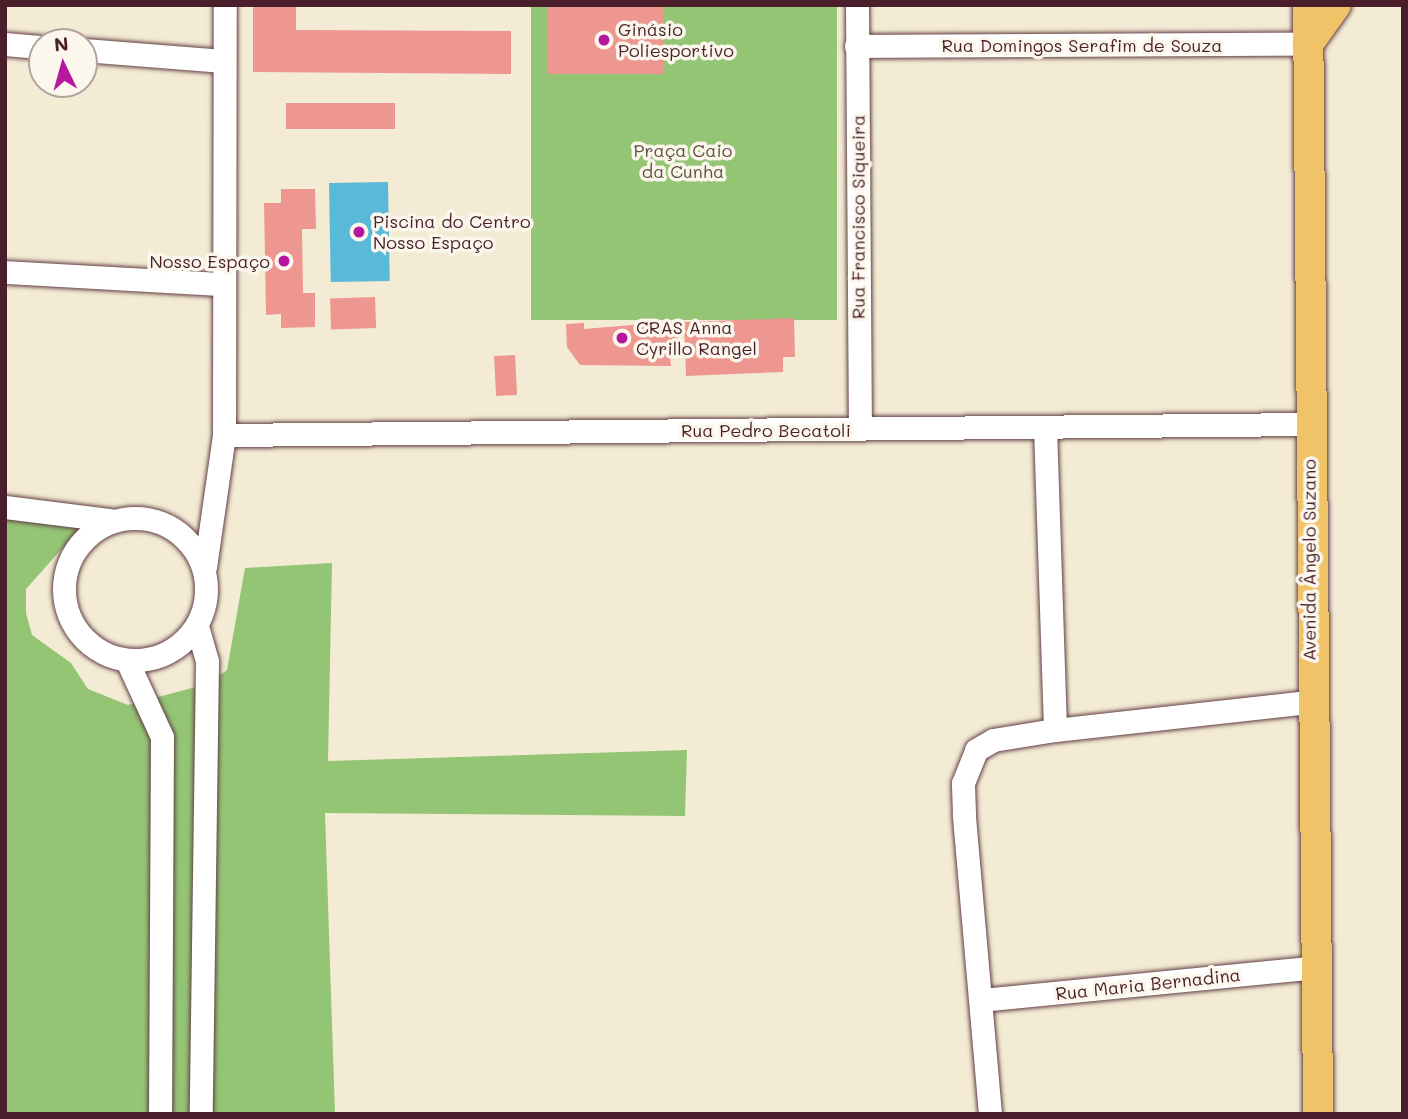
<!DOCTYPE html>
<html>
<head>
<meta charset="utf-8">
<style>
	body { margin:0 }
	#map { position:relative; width:1408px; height:1119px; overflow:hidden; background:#f3ebd4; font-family:Mali,sans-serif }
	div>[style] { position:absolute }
	.green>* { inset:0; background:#94c575; transform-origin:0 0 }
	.water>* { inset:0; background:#5ab9d8; transform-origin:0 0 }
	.building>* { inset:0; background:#ee9791; transform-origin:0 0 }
	.roads { filter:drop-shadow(0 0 2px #633e44) drop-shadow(0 0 2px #633e44) }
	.minor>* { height:23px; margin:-11.5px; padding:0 11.5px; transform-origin:11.5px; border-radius:11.5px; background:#fff }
	.minor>.ring { margin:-11.5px; padding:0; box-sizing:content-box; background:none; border:23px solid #fff; border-radius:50% }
	.major>* { height:30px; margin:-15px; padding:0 15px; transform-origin:15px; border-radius:15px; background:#f1c369 }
	.dots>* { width:19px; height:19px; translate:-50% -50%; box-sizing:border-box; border:4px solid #fbf7ec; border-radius:50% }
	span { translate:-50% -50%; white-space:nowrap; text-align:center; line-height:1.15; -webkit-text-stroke:7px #fbf7ec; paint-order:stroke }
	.poi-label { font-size:18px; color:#4a1f2b }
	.left { translate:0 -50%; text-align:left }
	.right { translate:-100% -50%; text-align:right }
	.street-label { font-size:18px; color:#4a1f2b }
	.park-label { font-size:18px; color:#605141 }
	.frame { position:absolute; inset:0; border:7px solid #4a1f2b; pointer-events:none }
	.north { position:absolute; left:28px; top:28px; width:70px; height:70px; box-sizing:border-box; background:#fbf7ec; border:2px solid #b4a19f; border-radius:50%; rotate:355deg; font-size:19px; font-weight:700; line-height:28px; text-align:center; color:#4a1f2b }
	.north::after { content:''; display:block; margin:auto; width:24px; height:32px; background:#b5179e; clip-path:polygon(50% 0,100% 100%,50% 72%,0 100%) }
</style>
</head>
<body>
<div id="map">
	<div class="green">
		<i style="left:531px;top:5px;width:306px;height:315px"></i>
		<i style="clip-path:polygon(5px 515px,82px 526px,26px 589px,26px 613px,32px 635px,71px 663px,88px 689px,128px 705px,207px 684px,227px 670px,245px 568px,332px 563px,328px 761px,687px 750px,685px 816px,325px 813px,335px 1114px,5px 1114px)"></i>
	</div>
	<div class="water">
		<i style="left:388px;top:182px;width:99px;height:59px;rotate:89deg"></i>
	</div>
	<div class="building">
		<i style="clip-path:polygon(253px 5px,296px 5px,296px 30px,511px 31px,511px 74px,253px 72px)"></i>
		<i style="left:547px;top:5px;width:116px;height:69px"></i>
		<i style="left:286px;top:103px;width:109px;height:26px"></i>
		<i style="clip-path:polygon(281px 189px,315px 189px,316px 229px,302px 229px,303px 293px,315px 293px,315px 327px,281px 328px,281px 314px,266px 315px,264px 203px,281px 203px)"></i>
		<i style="left:375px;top:297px;width:31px;height:45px;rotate:88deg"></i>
		<i style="clip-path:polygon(794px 318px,795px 357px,783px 357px,783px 372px,686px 376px,684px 322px)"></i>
		<i style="clip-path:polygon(678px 321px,679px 354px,670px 355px,671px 366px,580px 365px,567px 347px,566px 324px,584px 323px,584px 329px)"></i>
		<i style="left:515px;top:355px;width:40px;height:21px;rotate:87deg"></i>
	</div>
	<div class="roads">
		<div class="minor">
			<i style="left:857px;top:5px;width:424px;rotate:89.6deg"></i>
			<i style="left:5px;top:44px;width:37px;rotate:5deg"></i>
			<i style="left:856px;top:46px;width:452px;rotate:-0.3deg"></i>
			<i style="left:84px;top:50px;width:140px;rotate:4.5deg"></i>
			<i style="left:5px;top:272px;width:217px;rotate:3.2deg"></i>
			<i style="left:1045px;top:427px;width:303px;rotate:88.1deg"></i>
			<i style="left:224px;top:435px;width:1084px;rotate:-0.58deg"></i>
			<i style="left:5px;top:507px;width:106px;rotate:7.1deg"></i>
			<i class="ring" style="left:64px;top:518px;width:119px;height:119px"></i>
			<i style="left:205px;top:567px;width:133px;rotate:-81.8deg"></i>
			<i style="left:224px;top:435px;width:430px;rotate:-89.9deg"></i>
			<i style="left:197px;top:626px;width:37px;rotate:74deg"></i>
			<i style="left:207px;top:662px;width:452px;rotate:90.8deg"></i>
			<i style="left:128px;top:663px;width:81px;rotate:65.3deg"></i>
			<i style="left:162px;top:737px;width:377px;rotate:90.3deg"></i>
			<i style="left:981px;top:1000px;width:336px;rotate:-5.6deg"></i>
			<i style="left:990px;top:1114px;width:301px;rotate:-95deg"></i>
			<i style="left:964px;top:814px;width:31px;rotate:-92deg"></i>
			<i style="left:963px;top:783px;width:35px;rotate:-68deg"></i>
			<i style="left:976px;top:750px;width:20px;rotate:-30deg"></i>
			<i style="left:993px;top:740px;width:63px;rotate:-9.2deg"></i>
			<i style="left:1055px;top:730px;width:257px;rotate:-6.3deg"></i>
		</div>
		<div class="major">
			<i style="left:1308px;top:5px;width:1109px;rotate:89.48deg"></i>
			<i style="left:1308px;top:44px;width:48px;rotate:-54.3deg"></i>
		</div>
	</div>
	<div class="dots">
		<i style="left:604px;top:40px;background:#b5179e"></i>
		<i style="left:359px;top:232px;background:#b5179e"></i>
		<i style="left:284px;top:261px;background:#b5179e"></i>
		<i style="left:622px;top:338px;background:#b5179e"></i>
	</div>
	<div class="poi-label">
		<span class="left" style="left:618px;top:40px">Ginásio<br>Poliesportivo</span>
		<span class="left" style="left:373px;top:232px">Piscina do Centro<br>Nosso Espaço</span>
		<span class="right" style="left:270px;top:261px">Nosso Espaço</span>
		<span class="left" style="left:636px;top:338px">CRAS Anna<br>Cyrillo Rangel</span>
	</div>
	<div class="street-label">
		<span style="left:1082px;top:45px">Rua Domingos Serafim de Souza</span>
		<span style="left:858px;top:217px;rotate:-90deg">Rua Francisco Siqueira</span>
		<span style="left:766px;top:430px">Rua Pedro Becatoli</span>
		<span style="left:1309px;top:560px;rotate:-90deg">Avenida Ângelo Suzano</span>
		<span style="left:1148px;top:984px;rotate:-6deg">Rua Maria Bernadina</span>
	</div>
	<div class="park-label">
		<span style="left:683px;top:161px">Praça Caio<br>da Cunha</span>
	</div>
	<div class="frame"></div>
	<div class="north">N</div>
</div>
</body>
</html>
